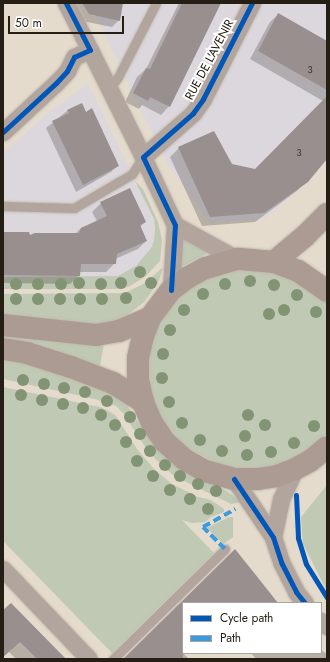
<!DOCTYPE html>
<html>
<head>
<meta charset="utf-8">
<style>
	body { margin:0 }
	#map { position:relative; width:330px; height:662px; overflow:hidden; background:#e4dbcd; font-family:Jost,sans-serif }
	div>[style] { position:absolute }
	.industrial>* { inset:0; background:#dcd7dc }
	.green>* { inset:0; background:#c0c9b3 }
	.shadow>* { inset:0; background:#0003 }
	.building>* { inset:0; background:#998f8e }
	.roads { filter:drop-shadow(0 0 1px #c0b8ad) drop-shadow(0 0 1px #c0b8ad) }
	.lane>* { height:9px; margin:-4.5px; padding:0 4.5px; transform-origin:4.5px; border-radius:4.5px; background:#b2a59e }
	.street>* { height:17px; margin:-8.5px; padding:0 8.5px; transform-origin:8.5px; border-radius:8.5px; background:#b2a59e }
	.primary>* { height:22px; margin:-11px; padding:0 11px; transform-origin:11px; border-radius:11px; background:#ab9b93 }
	.quiet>* { height:4px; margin-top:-2px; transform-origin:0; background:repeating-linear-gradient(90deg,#3c9bde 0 8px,transparent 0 12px) }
	.cycleway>* { height:5px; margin:-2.5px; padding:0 2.5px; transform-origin:2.5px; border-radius:2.5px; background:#0057b8 }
	.trees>* { width:12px; height:12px; margin:-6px; border-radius:50%; background:#829474 }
	span { translate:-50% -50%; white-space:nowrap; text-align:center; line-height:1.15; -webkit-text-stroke:4px #fff; paint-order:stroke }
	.number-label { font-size:10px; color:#413a32 }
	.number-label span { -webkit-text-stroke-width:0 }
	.street-label { font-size:12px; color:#241e14 }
	.frame { position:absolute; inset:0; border:4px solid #241e14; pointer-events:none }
	.legend { position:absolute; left:182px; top:602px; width:140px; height:52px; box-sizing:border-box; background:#fff; border:1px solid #a7a5a1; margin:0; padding:5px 7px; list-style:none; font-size:12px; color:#241e14 }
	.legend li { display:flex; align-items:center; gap:8px; height:20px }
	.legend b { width:20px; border:1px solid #a7a5a1 }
	.scale { position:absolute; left:8px; top:16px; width:116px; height:18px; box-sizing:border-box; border:2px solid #241e14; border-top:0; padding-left:5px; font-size:12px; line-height:14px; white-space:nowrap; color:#241e14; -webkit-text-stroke:3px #fff; paint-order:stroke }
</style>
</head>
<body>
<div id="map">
	<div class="industrial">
		<i style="clip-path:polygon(89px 3px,327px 3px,327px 161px,309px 181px,264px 219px,210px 223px,166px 161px)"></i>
		<i style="clip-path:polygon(88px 83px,154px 219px,154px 241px,151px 248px,136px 266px,118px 276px,3px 277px,3px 153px,46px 115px)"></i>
	</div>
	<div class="green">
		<i style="clip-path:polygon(135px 181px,143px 189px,158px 222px,162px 240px,160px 261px,146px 276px,130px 286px,121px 289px,3px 289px,3px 277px,118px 276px,136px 266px,151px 248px,154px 241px,155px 229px,154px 219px)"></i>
		<i style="clip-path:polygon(180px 236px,207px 252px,206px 254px,181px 267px)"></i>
		<i style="clip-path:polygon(244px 267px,278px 271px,309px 286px,327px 304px,327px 433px,308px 451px,279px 465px,247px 470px,215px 463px,185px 446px,162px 420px,150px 388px,149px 353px,160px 320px,181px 293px,210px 274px)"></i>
		<i style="clip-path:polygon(162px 268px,163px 268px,158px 283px,144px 302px,125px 317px,109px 323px,92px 325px,3px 317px,3px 294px,125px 293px,145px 283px)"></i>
		<i style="clip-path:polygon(3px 332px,104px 344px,100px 366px,43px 348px,3px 342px)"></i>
		<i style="clip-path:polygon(3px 358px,38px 365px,113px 394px,127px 405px,153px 445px,169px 461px,180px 469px,203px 481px,222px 488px,242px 502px,231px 504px,174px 476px,149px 453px,123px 413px,116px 406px,95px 399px,3px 379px)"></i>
		<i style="clip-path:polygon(3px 387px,100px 407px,109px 411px,116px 416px,137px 449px,154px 469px,172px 484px,198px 497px,211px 500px,224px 509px,224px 512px,211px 517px,205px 522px,192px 523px,182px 520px,214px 553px,112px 653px,3px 541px)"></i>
		<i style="clip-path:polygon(327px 485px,327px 591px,303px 544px,301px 517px)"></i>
		<i style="clip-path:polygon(229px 517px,233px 517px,233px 537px,223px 544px,207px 528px)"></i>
	</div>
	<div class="shadow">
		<i style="clip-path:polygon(71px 3px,122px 3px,119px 20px,112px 27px,82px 21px)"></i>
		<i style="clip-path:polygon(179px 3px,220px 3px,169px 106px,161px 115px,142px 105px,139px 109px,125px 102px,137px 77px,146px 69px)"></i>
		<i style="clip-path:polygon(279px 14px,327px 42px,327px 157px,298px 190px,255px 222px,202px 226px,170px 157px,179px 148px,231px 165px,256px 170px,323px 101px,250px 59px,270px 22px)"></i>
		<i style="clip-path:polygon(82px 104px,85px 113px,118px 165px,111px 172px,76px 192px,46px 128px,67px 111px)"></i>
		<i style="clip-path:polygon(101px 203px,145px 222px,140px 227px,146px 241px,138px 249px,115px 259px,115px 263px,106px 272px,79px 272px,79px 275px,70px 284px,3px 283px,3px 233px,30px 236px,75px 234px,81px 228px,97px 221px,92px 212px)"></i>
		<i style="clip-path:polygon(235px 551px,277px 603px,183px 603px,183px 643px,178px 648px,189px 659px,124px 659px)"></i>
		<i style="clip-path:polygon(3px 612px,65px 659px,16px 659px,9px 652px,3px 657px)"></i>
		<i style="clip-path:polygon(321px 650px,327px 654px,327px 659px,256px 659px,251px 653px,321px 653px)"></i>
	</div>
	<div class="building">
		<i style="clip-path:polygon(82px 3px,123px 3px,120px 21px,89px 14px)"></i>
		<i style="clip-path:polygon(182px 3px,221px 3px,170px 107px,150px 97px,148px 101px,133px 93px,146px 68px,150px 69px)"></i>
		<i style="clip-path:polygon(278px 13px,327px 41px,327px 90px,258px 51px)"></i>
		<i style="clip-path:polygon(327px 96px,327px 159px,308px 182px,264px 213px,210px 217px,178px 147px,214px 131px,232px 164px,255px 169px)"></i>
		<i style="clip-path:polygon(82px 103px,86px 112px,92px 108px,119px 166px,83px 185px,52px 121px,69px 113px,67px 110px)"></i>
		<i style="clip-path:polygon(130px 188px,146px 222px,140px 225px,147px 241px,117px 254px,116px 264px,81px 264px,80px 276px,3px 275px,3px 232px,29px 232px,30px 235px,35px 233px,79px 233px,81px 228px,107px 216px,100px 202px)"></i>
		<i style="clip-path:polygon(235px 549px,278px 603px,183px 603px,183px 659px,123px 659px)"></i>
		<i style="clip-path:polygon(11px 603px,66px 659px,37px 659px,20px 642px,3px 657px,3px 610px)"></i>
	</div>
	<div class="roads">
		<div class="lane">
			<i style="left:109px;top:89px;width:15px;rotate:-53deg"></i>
			<i style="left:118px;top:77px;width:83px;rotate:-62.8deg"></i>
			<i style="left:3px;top:206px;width:71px;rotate:1.6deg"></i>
			<i style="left:74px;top:208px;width:67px;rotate:-30.4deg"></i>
			<i style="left:132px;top:174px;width:20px;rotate:-57deg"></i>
			<i style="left:113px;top:659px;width:157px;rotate:-44.5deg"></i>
		</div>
		<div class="street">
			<i style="left:90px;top:50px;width:119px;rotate:63.6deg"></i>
			<i style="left:3px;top:132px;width:72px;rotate:-42.8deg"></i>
			<i style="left:56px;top:83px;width:16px;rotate:-47deg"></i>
			<i style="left:67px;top:71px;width:16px;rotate:-63deg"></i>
			<i style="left:74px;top:57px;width:17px;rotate:-24deg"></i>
			<i style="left:90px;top:50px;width:53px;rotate:-117.1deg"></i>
			<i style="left:175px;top:225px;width:71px;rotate:28.7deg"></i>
			<i style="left:171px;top:290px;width:65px;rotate:-86.5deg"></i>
			<i style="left:175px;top:225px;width:75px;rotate:-115.2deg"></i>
			<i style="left:143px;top:157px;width:67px;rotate:-41.3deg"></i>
			<i style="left:193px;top:113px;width:17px;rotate:-54deg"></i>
			<i style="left:203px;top:99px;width:108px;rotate:-63deg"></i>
			<i style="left:234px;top:479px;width:70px;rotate:56.1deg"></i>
			<i style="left:273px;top:537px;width:28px;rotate:72deg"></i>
			<i style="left:282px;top:564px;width:31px;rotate:63deg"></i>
			<i style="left:296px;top:592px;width:14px;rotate:51deg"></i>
			<i style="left:273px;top:537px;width:39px;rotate:-78deg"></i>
			<i style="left:281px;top:499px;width:33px;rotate:-65deg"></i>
			<i style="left:3px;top:569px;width:124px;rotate:46.3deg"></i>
			<i style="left:321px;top:621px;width:8px;rotate:40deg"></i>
		</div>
		<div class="primary">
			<i style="left:274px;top:262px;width:40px;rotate:-40deg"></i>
			<i style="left:305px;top:236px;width:31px;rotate:-45deg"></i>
			<i style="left:327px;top:291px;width:35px;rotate:-145deg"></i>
			<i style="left:298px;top:271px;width:26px;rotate:-159deg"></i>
			<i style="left:274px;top:262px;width:37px;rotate:-175deg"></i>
			<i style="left:237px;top:259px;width:33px;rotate:164deg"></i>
			<i style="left:205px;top:268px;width:21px;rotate:151deg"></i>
			<i style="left:187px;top:278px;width:20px;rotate:143deg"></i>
			<i style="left:171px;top:290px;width:35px;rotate:127deg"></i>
			<i style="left:150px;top:318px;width:19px;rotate:111deg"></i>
			<i style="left:143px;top:336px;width:23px;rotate:103deg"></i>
			<i style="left:138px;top:358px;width:22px;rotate:90deg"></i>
			<i style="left:138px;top:380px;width:23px;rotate:77deg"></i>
			<i style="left:143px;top:402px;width:23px;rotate:67deg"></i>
			<i style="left:152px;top:423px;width:22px;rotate:56deg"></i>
			<i style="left:164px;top:441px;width:27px;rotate:42deg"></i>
			<i style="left:184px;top:459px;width:24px;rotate:30deg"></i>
			<i style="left:205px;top:471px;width:30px;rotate:15deg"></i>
			<i style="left:234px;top:479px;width:24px"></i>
			<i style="left:258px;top:479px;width:19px;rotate:-9deg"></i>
			<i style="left:277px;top:476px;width:19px;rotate:-21deg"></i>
			<i style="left:295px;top:469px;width:17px;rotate:-28deg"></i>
			<i style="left:310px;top:461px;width:22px;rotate:-39deg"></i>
			<i style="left:3px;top:325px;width:94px;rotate:6.1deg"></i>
			<i style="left:96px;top:335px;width:23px;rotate:-10deg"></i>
			<i style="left:119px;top:331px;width:34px;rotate:-23deg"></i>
			<i style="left:3px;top:349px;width:24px;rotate:9deg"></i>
			<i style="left:27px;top:353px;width:46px;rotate:17.7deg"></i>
			<i style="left:71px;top:367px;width:45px;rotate:20.9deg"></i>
			<i style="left:113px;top:383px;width:36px;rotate:32deg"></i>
		</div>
	</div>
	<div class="quiet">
		<i style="left:225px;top:549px;width:31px;rotate:-135deg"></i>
		<i style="left:203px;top:527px;width:37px;rotate:-29deg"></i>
	</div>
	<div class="cycleway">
		<i style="left:3px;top:132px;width:72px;rotate:-42.8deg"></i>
		<i style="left:56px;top:83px;width:16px;rotate:-47deg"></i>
		<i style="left:67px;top:71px;width:16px;rotate:-63deg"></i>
		<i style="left:74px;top:57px;width:17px;rotate:-24deg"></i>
		<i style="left:90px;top:50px;width:53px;rotate:-117.1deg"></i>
		<i style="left:171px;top:290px;width:65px;rotate:-86.5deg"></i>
		<i style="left:175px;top:225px;width:75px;rotate:-115.2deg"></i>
		<i style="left:143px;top:157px;width:67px;rotate:-41.3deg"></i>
		<i style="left:193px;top:113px;width:17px;rotate:-54deg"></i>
		<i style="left:203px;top:99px;width:108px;rotate:-63deg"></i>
		<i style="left:234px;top:479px;width:70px;rotate:56.1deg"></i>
		<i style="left:273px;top:537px;width:28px;rotate:72deg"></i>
		<i style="left:282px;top:564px;width:31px;rotate:63deg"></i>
		<i style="left:296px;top:592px;width:14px;rotate:51deg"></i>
		<i style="left:296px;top:495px;width:43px;rotate:87.3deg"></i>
		<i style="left:298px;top:538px;width:27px;rotate:73deg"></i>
		<i style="left:306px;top:564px;width:39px;rotate:58deg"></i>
	</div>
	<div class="trees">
		<i style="left:140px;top:272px"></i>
		<i style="left:250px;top:281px"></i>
		<i style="left:79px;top:283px"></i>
		<i style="left:121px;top:283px"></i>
		<i style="left:151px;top:283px"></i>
		<i style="left:16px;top:284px"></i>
		<i style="left:38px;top:284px"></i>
		<i style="left:61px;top:284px"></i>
		<i style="left:101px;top:284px"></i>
		<i style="left:225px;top:284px"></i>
		<i style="left:274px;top:285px"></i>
		<i style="left:203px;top:294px"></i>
		<i style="left:297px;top:295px"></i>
		<i style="left:126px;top:298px"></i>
		<i style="left:16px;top:299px"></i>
		<i style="left:38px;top:299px"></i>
		<i style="left:60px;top:299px"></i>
		<i style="left:80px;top:299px"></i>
		<i style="left:102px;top:299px"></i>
		<i style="left:184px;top:310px"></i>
		<i style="left:284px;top:310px"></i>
		<i style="left:316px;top:312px"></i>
		<i style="left:269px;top:314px"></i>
		<i style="left:170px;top:330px"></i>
		<i style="left:163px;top:354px"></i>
		<i style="left:162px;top:378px"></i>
		<i style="left:23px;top:380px"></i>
		<i style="left:44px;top:384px"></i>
		<i style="left:64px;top:388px"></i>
		<i style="left:85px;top:392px"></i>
		<i style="left:21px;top:395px"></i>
		<i style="left:42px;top:400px"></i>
		<i style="left:107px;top:401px"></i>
		<i style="left:169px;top:402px"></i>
		<i style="left:63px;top:404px"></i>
		<i style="left:83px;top:408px"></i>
		<i style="left:101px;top:415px"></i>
		<i style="left:248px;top:415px"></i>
		<i style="left:130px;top:417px"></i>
		<i style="left:182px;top:423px"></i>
		<i style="left:115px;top:425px"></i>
		<i style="left:265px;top:425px"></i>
		<i style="left:314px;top:426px"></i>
		<i style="left:140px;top:434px"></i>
		<i style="left:245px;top:436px"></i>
		<i style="left:200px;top:440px"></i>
		<i style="left:126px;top:442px"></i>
		<i style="left:294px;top:443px"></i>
		<i style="left:150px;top:451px"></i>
		<i style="left:222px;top:451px"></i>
		<i style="left:271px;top:452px"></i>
		<i style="left:247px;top:455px"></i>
		<i style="left:137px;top:461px"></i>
		<i style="left:165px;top:465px"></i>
		<i style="left:153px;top:476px"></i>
		<i style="left:180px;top:476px"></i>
		<i style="left:198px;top:484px"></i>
		<i style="left:170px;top:490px"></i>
		<i style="left:216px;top:491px"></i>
		<i style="left:190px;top:499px"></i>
		<i style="left:208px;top:509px"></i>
	</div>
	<div class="number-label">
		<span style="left:310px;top:70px">3</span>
		<span style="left:299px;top:153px">3</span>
	</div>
	<div class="street-label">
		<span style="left:210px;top:60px;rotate:-62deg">RUE DE L'AVENIR</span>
	</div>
	<div class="frame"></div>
	<ul class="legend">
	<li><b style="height:5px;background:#0057b8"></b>Cycle path</li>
	<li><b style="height:5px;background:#3c9bde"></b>Path</li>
	</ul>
	<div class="scale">50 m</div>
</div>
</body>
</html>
